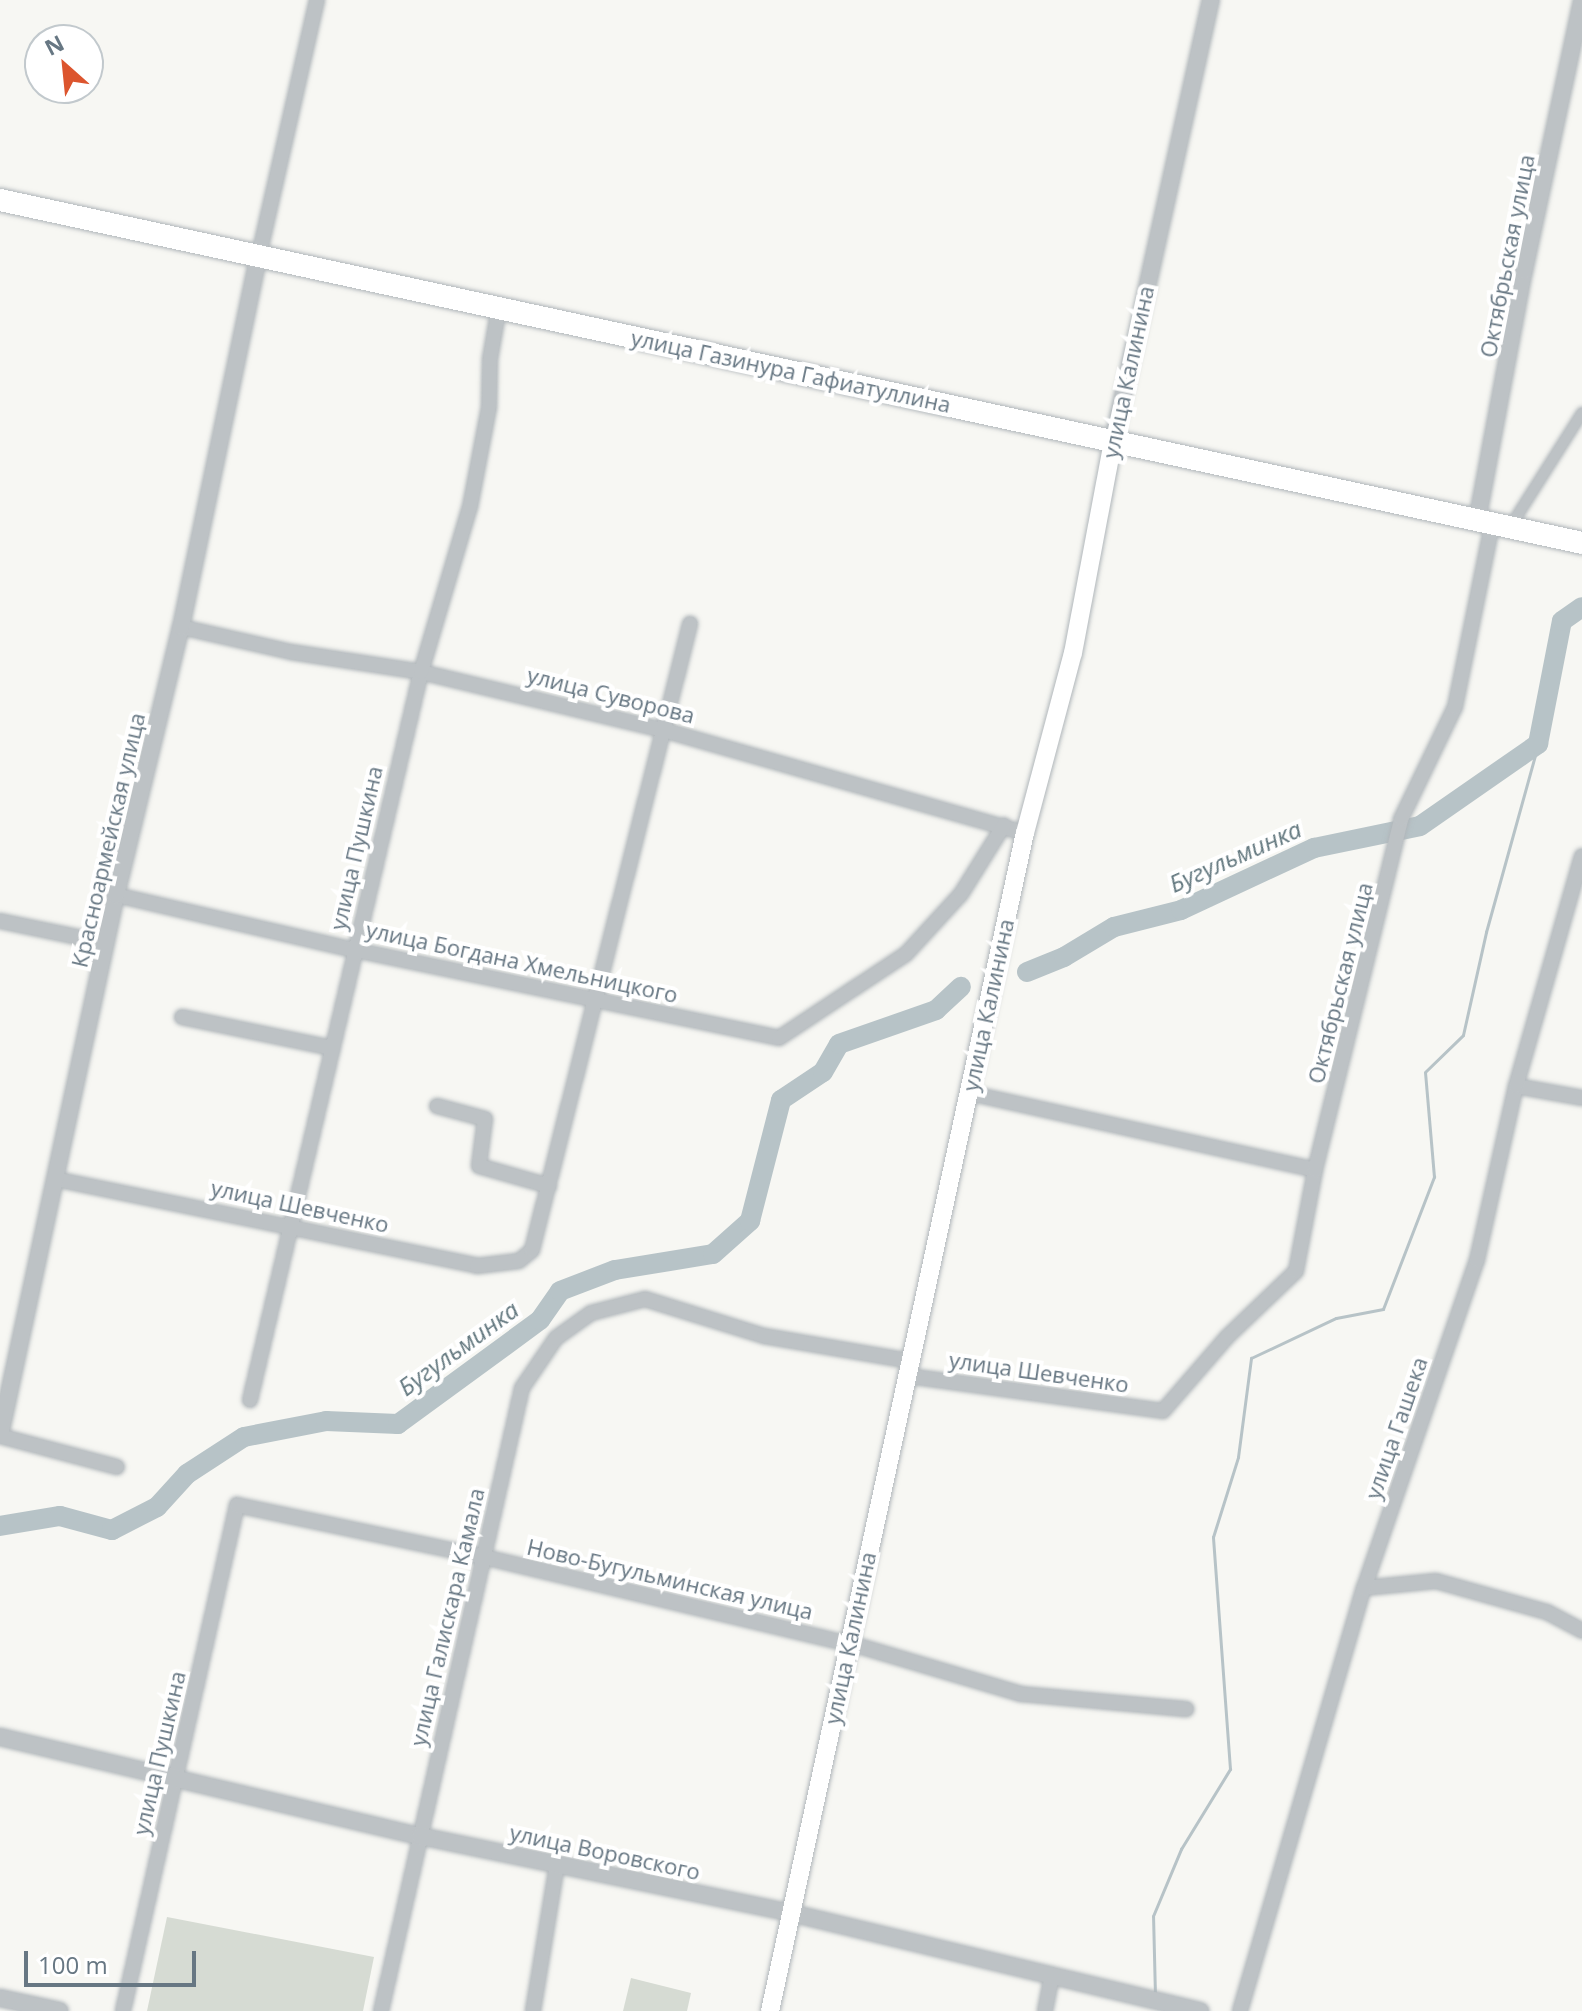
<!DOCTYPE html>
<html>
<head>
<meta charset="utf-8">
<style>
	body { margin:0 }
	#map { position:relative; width:1582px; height:2011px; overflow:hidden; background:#f7f7f3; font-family:"Open Sans",sans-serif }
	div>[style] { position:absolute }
	.green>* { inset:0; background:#d6dbd3 }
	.stream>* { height:3px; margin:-1.5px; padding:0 1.5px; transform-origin:1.5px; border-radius:1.5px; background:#b7c3c7 }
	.river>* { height:20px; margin:-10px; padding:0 10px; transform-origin:10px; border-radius:10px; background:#b7c3c7 }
	.roads { filter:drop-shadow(0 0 2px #b0b6ba) drop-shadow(0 0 2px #b0b6ba) }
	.pedestrian>* { height:10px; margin:-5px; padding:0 5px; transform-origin:5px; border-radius:5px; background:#bdc2c5 }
	.minor>* { height:14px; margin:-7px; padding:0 7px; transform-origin:7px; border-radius:7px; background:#bdc2c5 }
	.tertiary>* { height:16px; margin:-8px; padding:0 8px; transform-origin:8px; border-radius:8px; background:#bdc2c5 }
	.secondary>* { height:18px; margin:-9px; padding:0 9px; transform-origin:9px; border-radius:9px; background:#fff }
	.primary>* { height:22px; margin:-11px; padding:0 11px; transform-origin:11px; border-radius:11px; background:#fff }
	span { translate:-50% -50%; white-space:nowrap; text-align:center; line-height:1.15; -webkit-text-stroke:8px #fff; paint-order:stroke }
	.street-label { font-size:22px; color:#677783 }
	.water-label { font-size:24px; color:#63787f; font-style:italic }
	.north { position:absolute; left:24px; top:24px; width:80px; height:80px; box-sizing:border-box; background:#fff; border:2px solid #c2c9cd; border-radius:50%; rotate:333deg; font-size:22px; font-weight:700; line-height:32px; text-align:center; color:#677783 }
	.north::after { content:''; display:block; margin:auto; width:28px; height:36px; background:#dc552e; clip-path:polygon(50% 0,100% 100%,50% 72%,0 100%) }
	.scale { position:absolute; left:24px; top:1951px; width:172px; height:36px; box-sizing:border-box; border:4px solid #677783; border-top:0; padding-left:10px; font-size:24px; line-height:28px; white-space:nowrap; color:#677783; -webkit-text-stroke:6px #fff; paint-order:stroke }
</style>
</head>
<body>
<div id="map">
	<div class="green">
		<i style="clip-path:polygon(167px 1917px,374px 1957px,363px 2011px,147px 2011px)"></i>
		<i style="clip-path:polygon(631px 1978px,691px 1993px,687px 2011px,623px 2011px)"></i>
	</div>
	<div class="stream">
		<i style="left:1155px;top:1996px;width:80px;rotate:-91.4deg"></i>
		<i style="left:1153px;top:1916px;width:73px;rotate:-67.3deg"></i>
		<i style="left:1181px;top:1849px;width:94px;rotate:-58.5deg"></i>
		<i style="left:1230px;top:1769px;width:233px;rotate:-94.2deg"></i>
		<i style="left:1213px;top:1537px;width:84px;rotate:-72.6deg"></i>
		<i style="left:1238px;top:1457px;width:100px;rotate:-82.5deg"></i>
		<i style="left:1251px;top:1358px;width:94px;rotate:-25.2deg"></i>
		<i style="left:1336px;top:1318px;width:48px;rotate:-10.8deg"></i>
		<i style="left:1383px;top:1309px;width:142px;rotate:-68.9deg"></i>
		<i style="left:1434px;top:1177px;width:105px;rotate:-94.9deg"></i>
		<i style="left:1425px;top:1072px;width:53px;rotate:-44.2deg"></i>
		<i style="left:1463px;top:1035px;width:106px;rotate:-77.4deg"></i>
		<i style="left:1486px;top:932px;width:195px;rotate:-74.5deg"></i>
	</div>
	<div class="river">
		<i style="left:1027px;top:972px;width:40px;rotate:-22deg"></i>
		<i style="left:1064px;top:957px;width:58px;rotate:-31deg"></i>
		<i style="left:1114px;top:927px;width:69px;rotate:-14.2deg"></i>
		<i style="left:1181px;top:910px;width:147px;rotate:-25deg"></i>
		<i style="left:1314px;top:848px;width:108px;rotate:-11.7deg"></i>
		<i style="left:1420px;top:826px;width:144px;rotate:-34.8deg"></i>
		<i style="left:1538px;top:744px;width:125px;rotate:-79deg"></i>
		<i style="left:1562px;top:621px;width:24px;rotate:-35deg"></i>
		<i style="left:0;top:1526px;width:61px;rotate:-9.5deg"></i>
		<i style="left:60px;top:1516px;width:54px;rotate:15.1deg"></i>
		<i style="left:112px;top:1530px;width:51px;rotate:-27.1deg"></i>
		<i style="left:157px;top:1507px;width:45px;rotate:-47.7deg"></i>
		<i style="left:187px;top:1474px;width:68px;rotate:-33deg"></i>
		<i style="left:244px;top:1437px;width:84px;rotate:-11deg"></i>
		<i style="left:326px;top:1421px;width:72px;rotate:2.4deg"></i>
		<i style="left:398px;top:1424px;width:176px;rotate:-36.2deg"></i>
		<i style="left:540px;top:1320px;width:35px;rotate:-55deg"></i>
		<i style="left:560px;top:1291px;width:59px;rotate:-20.9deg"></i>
		<i style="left:615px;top:1270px;width:99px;rotate:-9.3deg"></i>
		<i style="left:713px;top:1254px;width:50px;rotate:-41.7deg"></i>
		<i style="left:750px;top:1221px;width:125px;rotate:-75.6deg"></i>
		<i style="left:781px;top:1100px;width:50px;rotate:-33.7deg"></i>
		<i style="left:823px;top:1072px;width:32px;rotate:-60deg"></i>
		<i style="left:839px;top:1044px;width:103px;rotate:-19.3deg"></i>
		<i style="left:936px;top:1010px;width:34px;rotate:-43deg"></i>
	</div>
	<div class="roads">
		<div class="pedestrian">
			<i style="left:1510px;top:527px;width:135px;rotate:-57.7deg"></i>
		</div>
		<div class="minor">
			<i style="left:259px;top:255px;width:262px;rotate:-77.2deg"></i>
			<i style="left:181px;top:627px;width:113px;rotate:12.8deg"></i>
			<i style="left:291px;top:652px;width:132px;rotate:8.7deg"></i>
			<i style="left:421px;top:672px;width:249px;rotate:13.5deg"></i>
			<i style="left:663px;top:730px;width:376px;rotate:15.9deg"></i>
			<i style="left:116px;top:895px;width:245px;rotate:13deg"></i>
			<i style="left:355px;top:950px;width:433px;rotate:11.7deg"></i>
			<i style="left:779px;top:1038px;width:152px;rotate:-33.5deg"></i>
			<i style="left:906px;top:954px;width:81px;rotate:-47.5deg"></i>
			<i style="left:961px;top:894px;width:81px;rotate:-58.1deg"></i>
			<i style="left:0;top:921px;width:108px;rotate:11.7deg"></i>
			<i style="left:182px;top:1017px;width:153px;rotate:11.7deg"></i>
			<i style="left:1516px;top:1086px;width:67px;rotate:10.3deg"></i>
			<i style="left:969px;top:1093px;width:354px;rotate:12.5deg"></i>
			<i style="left:437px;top:1106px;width:50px;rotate:15.2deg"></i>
			<i style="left:485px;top:1119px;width:47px;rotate:97.3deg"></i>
			<i style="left:479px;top:1166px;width:73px;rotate:15.9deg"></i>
			<i style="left:55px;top:1179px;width:431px;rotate:11.6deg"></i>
			<i style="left:477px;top:1266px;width:42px;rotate:-6.8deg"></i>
			<i style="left:519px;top:1261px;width:17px;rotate:-40deg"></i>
			<i style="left:532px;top:1250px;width:646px;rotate:-75.83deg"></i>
			<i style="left:908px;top:1376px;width:257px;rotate:7.8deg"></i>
			<i style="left:1163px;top:1411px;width:98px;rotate:-49.1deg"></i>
			<i style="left:1227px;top:1337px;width:95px;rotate:-43.7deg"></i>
			<i style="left:1296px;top:1271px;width:103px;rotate:-79.3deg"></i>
			<i style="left:1315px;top:1170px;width:361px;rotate:-76.2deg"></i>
			<i style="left:1401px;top:819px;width:124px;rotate:-64.3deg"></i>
			<i style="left:1455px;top:707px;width:186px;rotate:-78.5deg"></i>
			<i style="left:250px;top:1400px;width:748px;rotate:-76.78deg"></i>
			<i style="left:421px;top:672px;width:172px;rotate:-73.5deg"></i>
			<i style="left:470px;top:507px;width:102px;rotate:-79.2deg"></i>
			<i style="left:489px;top:407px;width:48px;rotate:-88.8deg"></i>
			<i style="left:490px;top:359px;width:53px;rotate:-80.2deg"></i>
			<i style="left:0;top:1436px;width:121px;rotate:14.8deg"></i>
			<i style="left:1364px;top:1588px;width:72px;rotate:-5.6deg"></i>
			<i style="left:1436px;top:1581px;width:115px;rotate:15.6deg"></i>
			<i style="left:1547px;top:1612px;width:40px;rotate:28deg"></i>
			<i style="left:123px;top:2011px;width:519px;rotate:-77.3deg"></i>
			<i style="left:237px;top:1505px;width:252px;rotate:11.9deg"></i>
			<i style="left:484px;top:1557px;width:385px;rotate:13.4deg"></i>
			<i style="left:859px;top:1646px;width:169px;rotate:16.5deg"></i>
			<i style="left:1021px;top:1694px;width:166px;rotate:5.2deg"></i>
			<i style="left:381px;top:2011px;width:639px;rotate:-77.25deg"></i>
			<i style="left:522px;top:1388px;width:60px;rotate:-55.8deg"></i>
			<i style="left:556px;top:1338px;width:43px;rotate:-35.5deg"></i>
			<i style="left:591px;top:1313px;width:56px;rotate:-14.5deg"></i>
			<i style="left:645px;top:1299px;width:125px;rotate:17.3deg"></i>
			<i style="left:764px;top:1336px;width:149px;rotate:9.7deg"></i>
			<i style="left:533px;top:2011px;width:149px;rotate:-80.7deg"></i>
			<i style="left:1045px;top:2011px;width:37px;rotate:-79deg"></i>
			<i style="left:1240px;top:2011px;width:441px;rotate:-73.7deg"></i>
			<i style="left:1364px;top:1588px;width:347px;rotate:-71deg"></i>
			<i style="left:1477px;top:1260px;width:178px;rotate:-77.4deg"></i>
			<i style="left:1516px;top:1086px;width:239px;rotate:-74deg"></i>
		</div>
		<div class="tertiary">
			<i style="left:1113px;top:441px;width:452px;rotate:-77.5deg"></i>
			<i style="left:1477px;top:521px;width:254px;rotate:-79.4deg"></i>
			<i style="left:1524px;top:271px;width:277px;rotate:-77.9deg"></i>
			<i style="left:0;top:1435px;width:552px;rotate:-77.88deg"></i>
			<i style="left:116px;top:895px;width:276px;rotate:-76.4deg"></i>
			<i style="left:181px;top:627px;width:380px;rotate:-78.2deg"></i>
			<i style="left:0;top:1737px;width:432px;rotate:13.3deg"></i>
			<i style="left:420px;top:1836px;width:379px;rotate:11.7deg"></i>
			<i style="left:791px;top:1913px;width:421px;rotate:13.5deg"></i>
			<i style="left:0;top:1998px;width:61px;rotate:12.2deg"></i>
		</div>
		<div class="secondary">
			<i style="left:770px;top:2011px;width:1205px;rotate:-77.79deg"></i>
			<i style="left:1025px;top:833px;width:186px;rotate:-75.1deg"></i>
			<i style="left:1073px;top:653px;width:216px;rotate:-79.3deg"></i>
		</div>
		<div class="primary">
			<i style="left:0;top:200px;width:1619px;rotate:12.23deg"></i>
		</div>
	</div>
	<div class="street-label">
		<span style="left:1507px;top:256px;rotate:-79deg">Октябрьская улица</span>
		<span style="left:791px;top:371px;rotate:12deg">улица Газинура Гафиатуллина</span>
		<span style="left:1128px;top:372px;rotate:-78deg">улица Калинина</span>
		<span style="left:611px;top:695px;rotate:14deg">улица Суворова</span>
		<span style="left:108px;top:840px;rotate:-77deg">Красноармейская улица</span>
		<span style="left:356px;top:848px;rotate:-77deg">улица Пушкина</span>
		<span style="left:522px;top:962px;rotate:12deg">улица Богдана Хмельницкого</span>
		<span style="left:1340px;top:983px;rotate:-76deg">Октябрьская улица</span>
		<span style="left:988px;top:1005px;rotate:-78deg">улица Калинина</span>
		<span style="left:300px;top:1206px;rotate:12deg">улица Шевченко</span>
		<span style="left:1039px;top:1372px;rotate:8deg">улица Шевченко</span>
		<span style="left:1396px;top:1428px;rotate:-71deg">улица Гашека</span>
		<span style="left:670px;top:1579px;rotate:13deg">Ново-Бугульминская улица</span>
		<span style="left:447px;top:1617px;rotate:-77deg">улица Галискара Камала</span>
		<span style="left:850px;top:1638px;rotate:-78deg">улица Калинина</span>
		<span style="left:159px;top:1753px;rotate:-77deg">улица Пушкина</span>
		<span style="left:605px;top:1852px;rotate:12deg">улица Воровского</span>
	</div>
	<div class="water-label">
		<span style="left:1235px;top:856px;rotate:-24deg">Бугульминка</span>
		<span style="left:458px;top:1348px;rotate:-36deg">Бугульминка</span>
	</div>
	<div class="north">N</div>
	<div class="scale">100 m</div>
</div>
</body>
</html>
